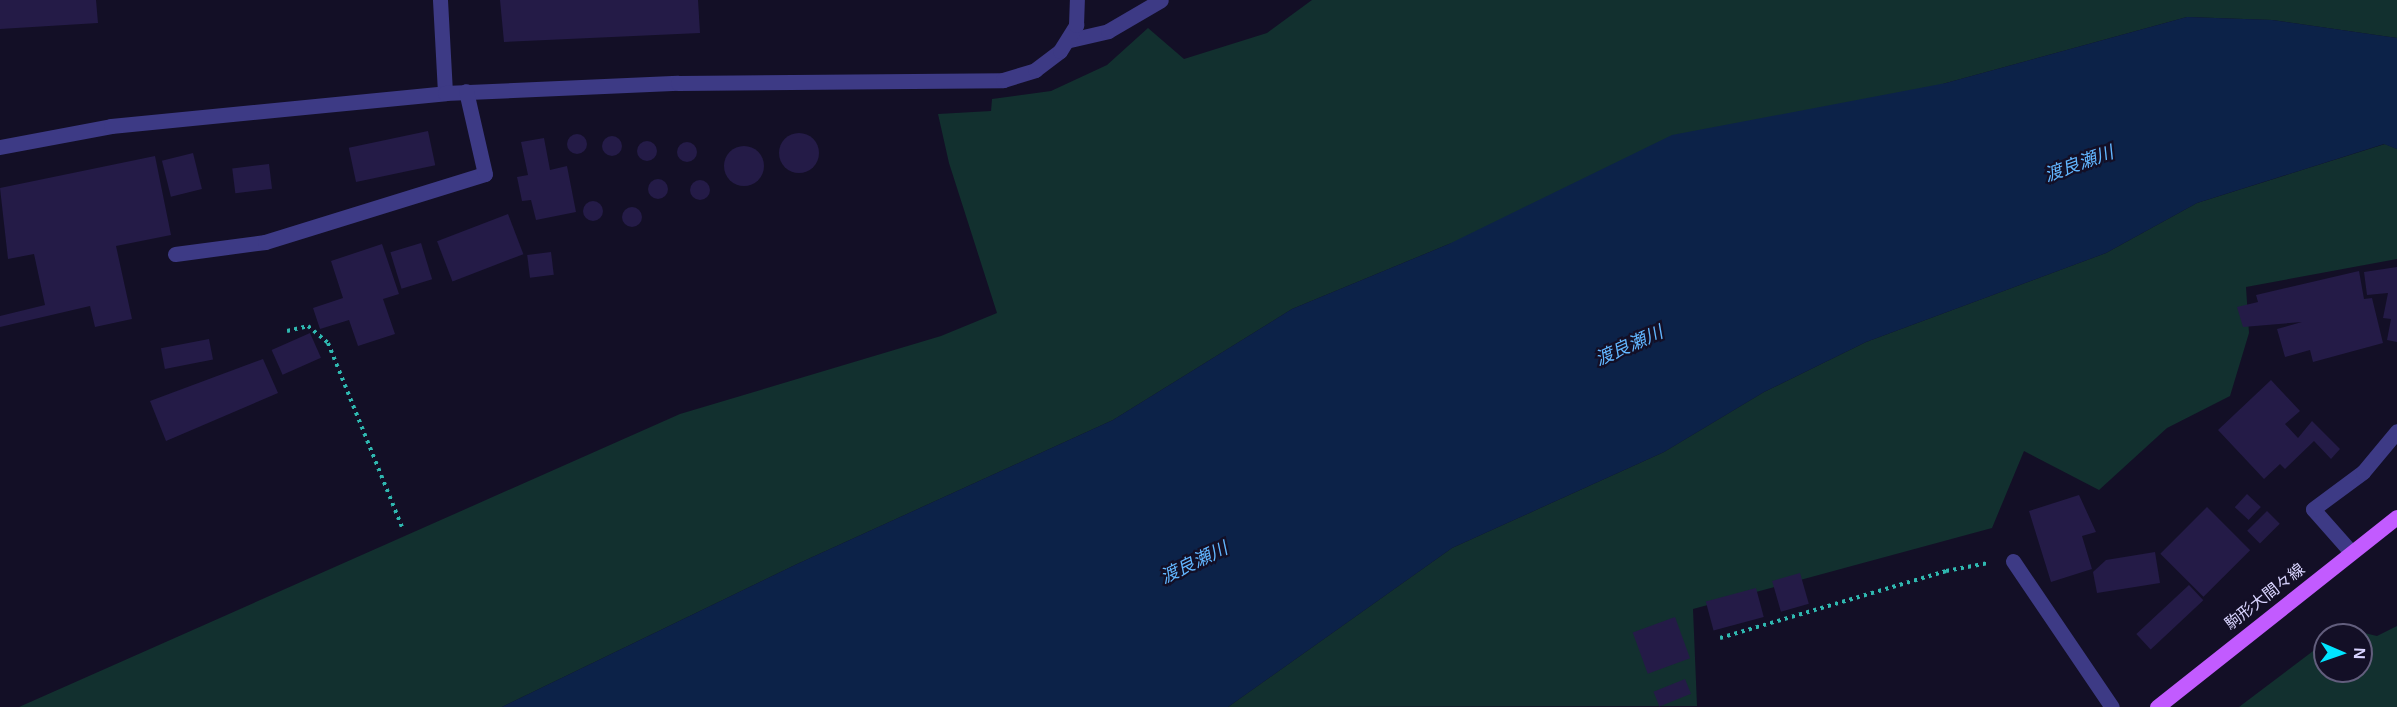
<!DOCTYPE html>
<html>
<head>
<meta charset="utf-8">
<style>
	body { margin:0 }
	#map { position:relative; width:2397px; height:707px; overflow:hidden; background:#130f26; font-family:Arial,"Noto Sans JP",sans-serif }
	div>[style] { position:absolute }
	.green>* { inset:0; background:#12302f }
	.water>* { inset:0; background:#0c2248 }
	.building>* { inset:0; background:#241b47; transform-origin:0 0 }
	.round { border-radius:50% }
	.path>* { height:4px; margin-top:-2px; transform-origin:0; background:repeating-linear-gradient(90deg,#2fb8b0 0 3px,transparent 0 7.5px) }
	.minor>* { height:15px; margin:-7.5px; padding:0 7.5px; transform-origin:7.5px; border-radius:7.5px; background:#3d3a85 }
	.major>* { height:15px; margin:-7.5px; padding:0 7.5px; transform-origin:7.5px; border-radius:7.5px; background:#c25bff }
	span { translate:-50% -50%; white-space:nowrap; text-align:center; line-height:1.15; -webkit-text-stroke:4.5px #130f26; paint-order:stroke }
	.street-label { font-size:16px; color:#d9d4ff }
	.water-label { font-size:18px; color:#62b6ff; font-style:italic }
	.north { position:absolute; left:2313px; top:623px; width:60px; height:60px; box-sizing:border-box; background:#130f26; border:2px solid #625e7d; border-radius:50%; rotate:92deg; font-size:16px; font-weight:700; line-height:24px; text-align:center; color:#d9d4ff }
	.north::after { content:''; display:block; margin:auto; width:21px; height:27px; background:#00e5ff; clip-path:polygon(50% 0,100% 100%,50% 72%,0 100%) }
</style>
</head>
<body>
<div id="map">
	<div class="green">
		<i style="clip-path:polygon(1312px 0,2397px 0,2397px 38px,2272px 20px,2187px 17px,1946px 83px,1449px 244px,1292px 309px,1113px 420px,795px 565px,502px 707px,19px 707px,680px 414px,941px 336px,997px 313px,949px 163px,938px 114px,991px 111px,992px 99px,1051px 91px,1107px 65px,1148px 28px,1184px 59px,1267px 33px)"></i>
		<i style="clip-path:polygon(2385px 144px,2397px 149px,2397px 259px,2246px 287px,2249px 333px,2230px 396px,2167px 428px,2099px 490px,2024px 451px,1992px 528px,1693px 609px,1697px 706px,1228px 707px,1452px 548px,1664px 452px,1764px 392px,1866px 342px,2106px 253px,2197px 203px)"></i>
		<i style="clip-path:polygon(2397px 626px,2397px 707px,2239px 707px,2325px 642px,2325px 671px,2361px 671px,2361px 635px,2334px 635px,2343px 628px,2377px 636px)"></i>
	</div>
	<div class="water">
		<i style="clip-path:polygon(2187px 17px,2272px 20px,2397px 38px,2397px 149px,2384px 144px,2197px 203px,2106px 253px,1866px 342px,1764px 392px,1664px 452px,1452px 548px,1228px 707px,502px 707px,795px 565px,1113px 420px,1292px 309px,1449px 244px,1672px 135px,1946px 83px)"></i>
	</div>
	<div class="building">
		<i style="clip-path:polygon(0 0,96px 0,98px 23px,0 29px)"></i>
		<i style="clip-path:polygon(500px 0,698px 0,700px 33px,504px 42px)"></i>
		<i style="left:428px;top:131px;width:35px;height:81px;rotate:78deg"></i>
		<i class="round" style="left:779px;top:133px;width:40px;height:40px"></i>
		<i class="round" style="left:567px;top:134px;width:20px;height:20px"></i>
		<i class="round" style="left:602px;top:136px;width:20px;height:20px"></i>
		<i style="clip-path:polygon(544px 138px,550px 170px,567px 166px,576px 212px,536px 220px,531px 200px,522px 201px,517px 177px,528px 175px,521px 142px)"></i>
		<i class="round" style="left:637px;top:141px;width:20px;height:20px"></i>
		<i class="round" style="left:677px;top:142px;width:20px;height:20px"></i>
		<i class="round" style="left:724px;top:146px;width:40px;height:40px"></i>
		<i style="left:193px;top:153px;width:37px;height:32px;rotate:76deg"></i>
		<i style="clip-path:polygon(155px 156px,171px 235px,116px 246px,132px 319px,95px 327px,90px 306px,0 327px,0 316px,45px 305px,34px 254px,8px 259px,0 188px)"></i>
		<i style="left:269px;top:164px;width:25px;height:37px;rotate:83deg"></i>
		<i class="round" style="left:648px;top:179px;width:20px;height:20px"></i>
		<i class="round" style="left:690px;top:180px;width:20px;height:20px"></i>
		<i class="round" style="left:583px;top:201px;width:20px;height:20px"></i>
		<i class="round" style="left:622px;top:207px;width:20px;height:20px"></i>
		<i style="left:508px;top:214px;width:43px;height:76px;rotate:69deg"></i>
		<i style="left:421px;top:243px;width:38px;height:32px;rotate:73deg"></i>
		<i style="clip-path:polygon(382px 244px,399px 294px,383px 299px,395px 334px,358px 346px,349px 320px,320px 329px,313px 308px,343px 298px,331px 261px)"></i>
		<i style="left:551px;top:252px;width:23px;height:24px;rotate:83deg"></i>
		<i style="clip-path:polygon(2397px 267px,2397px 342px,2387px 340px,2391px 319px,2383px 318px,2388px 293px,2367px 295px,2364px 272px)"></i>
		<i style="clip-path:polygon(2359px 271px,2364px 299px,2372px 298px,2383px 343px,2313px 362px,2310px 350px,2285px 357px,2277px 329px,2302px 322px,2243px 327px,2237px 307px,2258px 302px,2256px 295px)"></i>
		<i style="left:310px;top:333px;width:27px;height:42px;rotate:66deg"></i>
		<i style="left:209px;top:339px;width:21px;height:49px;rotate:79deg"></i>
		<i style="clip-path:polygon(263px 359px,278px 393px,166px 441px,150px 401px)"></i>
		<i style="clip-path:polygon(2271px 380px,2300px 411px,2285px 424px,2298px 438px,2312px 421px,2340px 449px,2331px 459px,2314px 441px,2285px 469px,2280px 464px,2264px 479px,2218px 430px)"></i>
		<i style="left:2247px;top:494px;width:19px;height:18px;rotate:43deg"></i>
		<i style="clip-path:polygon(2079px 495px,2096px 532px,2082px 536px,2092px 569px,2051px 582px,2029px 511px)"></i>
		<i style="left:2207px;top:507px;width:61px;height:66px;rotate:45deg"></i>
		<i style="left:2267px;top:511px;width:18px;height:28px;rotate:45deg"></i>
		<i style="clip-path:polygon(2155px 552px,2160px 583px,2097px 593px,2093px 572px,2106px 560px)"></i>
		<i style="left:1800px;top:573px;width:32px;height:29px;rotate:74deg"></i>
		<i style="left:2189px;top:585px;width:21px;height:72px;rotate:47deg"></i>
		<i style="left:1756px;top:588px;width:30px;height:52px;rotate:75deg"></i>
		<i style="left:1675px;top:617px;width:44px;height:45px;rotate:70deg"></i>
		<i style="left:1685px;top:679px;width:16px;height:34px;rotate:68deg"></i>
	</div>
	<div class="path">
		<i style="left:287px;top:331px;width:22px;rotate:-13deg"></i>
		<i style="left:308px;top:326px;width:26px;rotate:40deg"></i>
		<i style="left:328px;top:343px;width:198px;rotate:68.1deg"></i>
		<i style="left:1720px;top:638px;width:236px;rotate:-16.5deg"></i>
		<i style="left:1946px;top:571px;width:43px;rotate:-10.8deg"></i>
	</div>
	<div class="minor">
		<i style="left:440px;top:0;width:93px;rotate:86.9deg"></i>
		<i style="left:1070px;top:40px;width:39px;rotate:-13deg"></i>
		<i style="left:1108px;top:31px;width:61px;rotate:-30.3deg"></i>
		<i style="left:0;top:147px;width:113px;rotate:-10.7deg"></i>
		<i style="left:111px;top:126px;width:336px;rotate:-5.6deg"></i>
		<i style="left:445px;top:93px;width:233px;rotate:-2.5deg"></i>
		<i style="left:678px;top:83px;width:325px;rotate:-0.5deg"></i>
		<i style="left:1003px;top:80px;width:34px;rotate:-17deg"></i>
		<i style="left:1035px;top:70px;width:31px;rotate:-37deg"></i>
		<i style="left:1060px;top:51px;width:31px;rotate:-58deg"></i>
		<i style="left:1076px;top:25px;width:25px;rotate:-88deg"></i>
		<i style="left:175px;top:254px;width:91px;rotate:-7.6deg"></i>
		<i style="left:265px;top:242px;width:230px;rotate:-17.2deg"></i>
		<i style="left:485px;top:174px;width:85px;rotate:-102.9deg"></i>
		<i style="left:2351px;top:552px;width:57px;rotate:-131.5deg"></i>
		<i style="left:2313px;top:509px;width:62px;rotate:-36.5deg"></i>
		<i style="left:2363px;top:472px;width:53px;rotate:-50.3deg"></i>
		<i style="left:2013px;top:561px;width:176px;rotate:55.9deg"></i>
	</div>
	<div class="major">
		<i style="left:2157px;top:707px;width:306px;rotate:-38.4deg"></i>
	</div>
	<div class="street-label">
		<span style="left:2265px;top:597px;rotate:-38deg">駒形大間々線</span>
	</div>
	<div class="water-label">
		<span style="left:2079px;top:164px;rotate:-20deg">渡良瀬川</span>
		<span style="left:1629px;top:346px;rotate:-24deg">渡良瀬川</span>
		<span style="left:1194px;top:563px;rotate:-26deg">渡良瀬川</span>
	</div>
	<div class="north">N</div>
</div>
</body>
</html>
